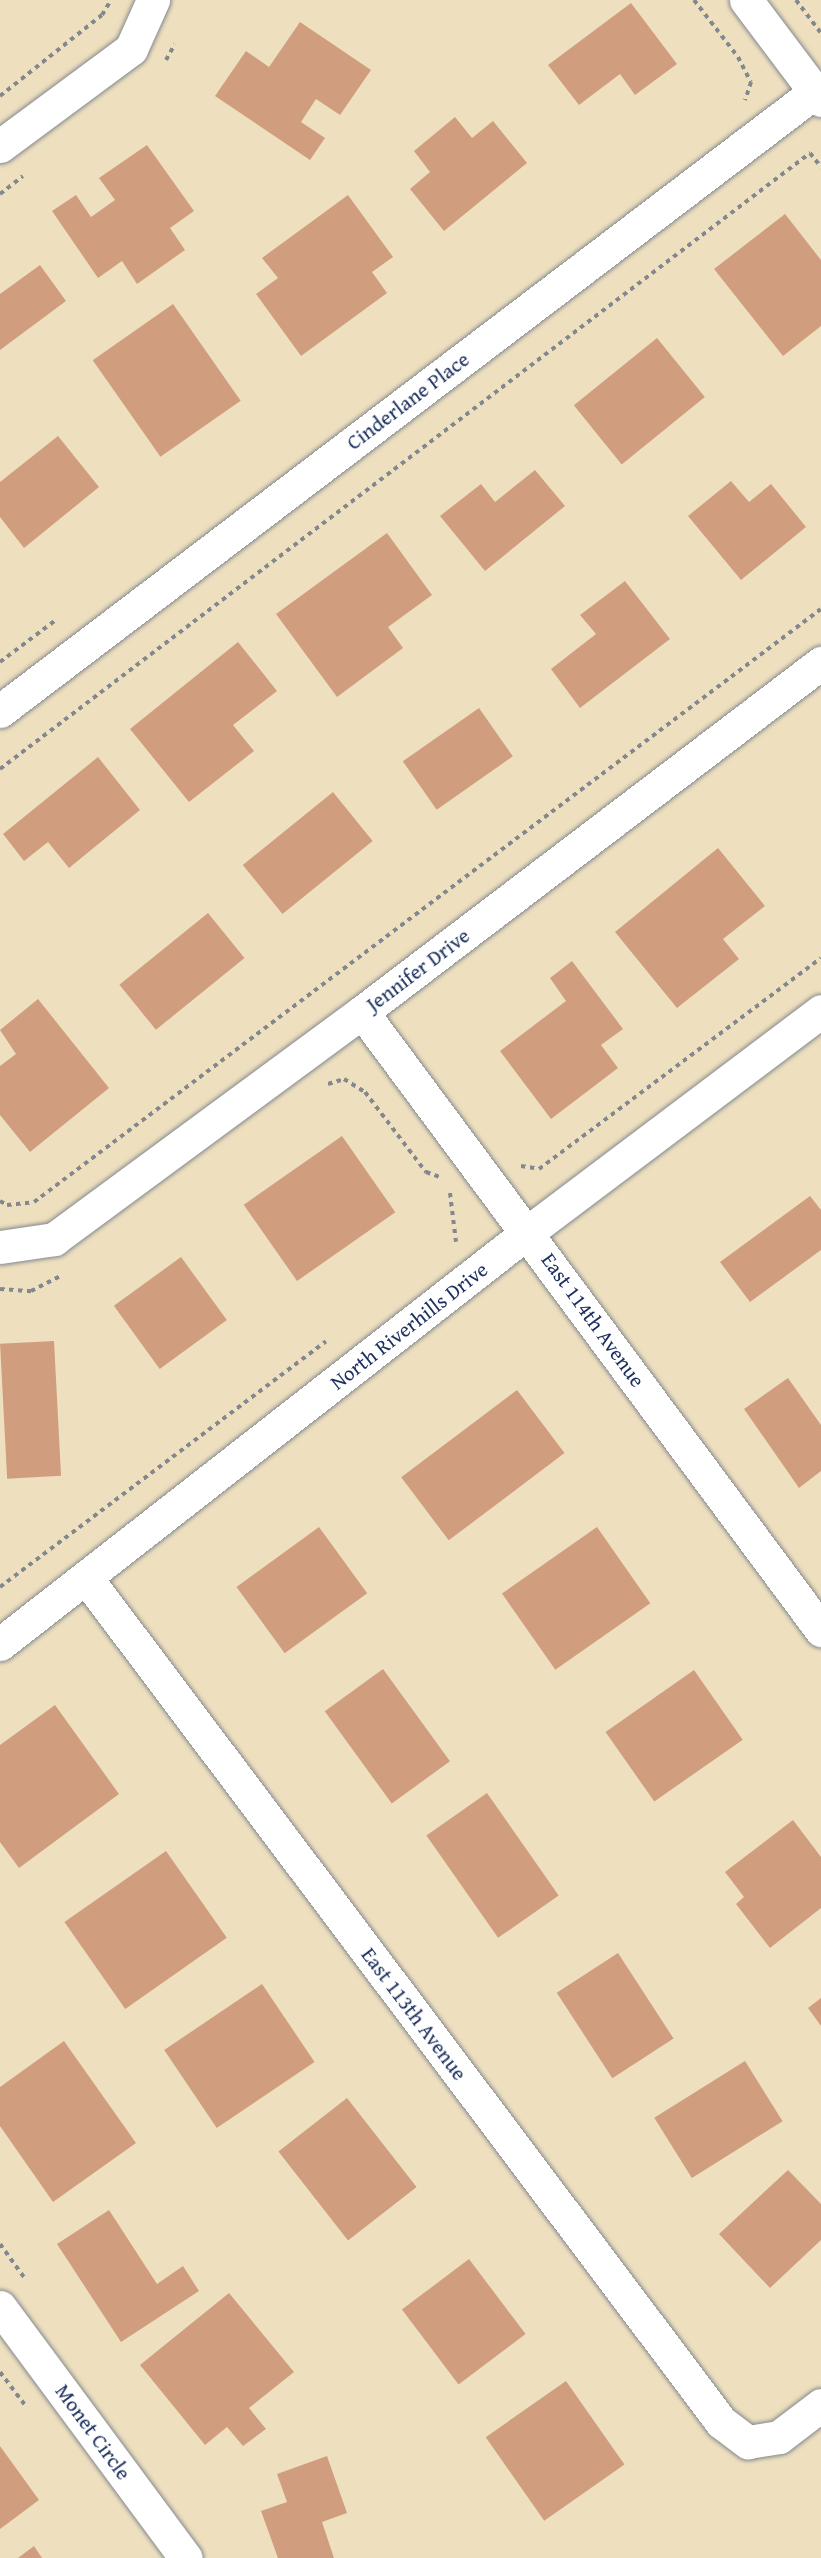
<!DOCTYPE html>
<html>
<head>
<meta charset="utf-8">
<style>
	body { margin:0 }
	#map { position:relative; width:821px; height:2558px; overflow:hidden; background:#eee0bf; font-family:"Gentium Book Plus",serif }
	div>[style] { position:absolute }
	.building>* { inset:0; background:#d09e7f; transform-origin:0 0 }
	.path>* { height:4px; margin-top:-2px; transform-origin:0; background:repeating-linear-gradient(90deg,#84888e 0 4.5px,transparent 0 9px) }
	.roads { filter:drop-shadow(0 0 2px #84888e) drop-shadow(0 0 2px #84888e) }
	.minor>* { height:33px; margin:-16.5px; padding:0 16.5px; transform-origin:16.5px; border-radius:16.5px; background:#fff }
	.tertiary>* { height:33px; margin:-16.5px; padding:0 16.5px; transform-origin:16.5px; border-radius:16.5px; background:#fff }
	span { translate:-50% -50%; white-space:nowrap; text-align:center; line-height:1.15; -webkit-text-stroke:5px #fff; paint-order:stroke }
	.street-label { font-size:21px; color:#1b2f5e }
</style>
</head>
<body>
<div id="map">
	<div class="building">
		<i style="clip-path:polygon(631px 3px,677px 64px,635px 95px,620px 74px,579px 105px,548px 65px)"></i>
		<i style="clip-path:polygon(300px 22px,371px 70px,340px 115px,316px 99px,301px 122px,325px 138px,310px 160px,215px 96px,246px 51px,269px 67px)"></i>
		<i style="clip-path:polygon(455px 117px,472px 138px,493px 121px,527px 163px,444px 231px,410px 189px,430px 172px,414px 151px)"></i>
		<i style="clip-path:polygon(147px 145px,194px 211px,170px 228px,185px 250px,137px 284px,122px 261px,98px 278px,52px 211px,76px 195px,91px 217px,115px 200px,99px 178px)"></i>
		<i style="clip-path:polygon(348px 195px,393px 257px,372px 272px,387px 293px,301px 356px,256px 294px,278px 278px,262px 258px)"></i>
		<i style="clip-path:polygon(785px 214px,821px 260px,821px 326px,783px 356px,714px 269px)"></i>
		<i style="clip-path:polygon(40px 265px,66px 301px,0 350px,0 294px)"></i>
		<i style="left:173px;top:304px;width:118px;height:98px;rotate:55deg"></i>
		<i style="left:657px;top:338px;width:76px;height:107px;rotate:51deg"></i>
		<i style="clip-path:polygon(58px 436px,99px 487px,24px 548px,0 517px,0 482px)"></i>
		<i style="clip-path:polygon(535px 470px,565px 506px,485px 571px,440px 516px,481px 484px,495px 502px)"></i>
		<i style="clip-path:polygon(731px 481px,749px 502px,771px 484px,806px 527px,741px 580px,688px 516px)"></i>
		<i style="clip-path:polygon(387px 533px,432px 595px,388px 627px,403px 648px,337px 697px,276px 614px)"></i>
		<i style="clip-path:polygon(625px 581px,670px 639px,580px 708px,551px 669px,596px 634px,580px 615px)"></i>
		<i style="clip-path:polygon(238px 642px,277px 691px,233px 725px,254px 751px,189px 802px,130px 729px)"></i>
		<i style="left:479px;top:708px;width:59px;height:93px;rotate:55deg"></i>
		<i style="clip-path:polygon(98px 757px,140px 810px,69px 868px,48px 842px,24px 861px,3px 834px)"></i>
		<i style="left:333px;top:792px;width:63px;height:116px;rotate:51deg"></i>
		<i style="clip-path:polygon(718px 848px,765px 906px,723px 939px,739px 959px,677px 1008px,615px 932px)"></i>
		<i style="left:208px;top:913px;width:58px;height:114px;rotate:51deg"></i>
		<i style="clip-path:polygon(572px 961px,623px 1029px,601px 1045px,618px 1068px,551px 1119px,500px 1051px,566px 1001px,550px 978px)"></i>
		<i style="clip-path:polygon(38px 999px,109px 1088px,30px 1152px,0 1115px,0 1066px,16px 1054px,0 1030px)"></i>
		<i style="left:342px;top:1136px;width:93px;height:120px;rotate:55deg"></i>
		<i style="clip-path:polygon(810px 1196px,821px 1210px,821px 1250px,750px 1302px,720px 1262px)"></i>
		<i style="left:181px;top:1257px;width:78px;height:83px;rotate:54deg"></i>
		<i style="left:54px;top:1341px;width:135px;height:54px;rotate:87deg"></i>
		<i style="clip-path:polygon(788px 1378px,821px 1425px,821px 1471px,799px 1488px,744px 1409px)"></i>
		<i style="left:517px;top:1390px;width:79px;height:145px;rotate:53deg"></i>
		<i style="left:319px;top:1527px;width:82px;height:102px;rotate:54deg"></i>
		<i style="left:597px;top:1527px;width:93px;height:116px;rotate:55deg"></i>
		<i style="left:383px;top:1669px;width:114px;height:72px;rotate:54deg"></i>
		<i style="left:694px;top:1670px;width:85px;height:108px;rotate:55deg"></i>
		<i style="clip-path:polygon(55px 1705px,119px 1794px,19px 1868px,0 1842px,0 1745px)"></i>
		<i style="left:487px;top:1793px;width:125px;height:74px;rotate:55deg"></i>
		<i style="clip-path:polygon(793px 1820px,821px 1857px,821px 1908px,770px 1948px,736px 1904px,744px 1897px,725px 1872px)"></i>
		<i style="left:166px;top:1851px;width:106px;height:124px;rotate:55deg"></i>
		<i style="left:618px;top:1953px;width:102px;height:73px;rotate:57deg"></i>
		<i style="left:262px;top:1984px;width:94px;height:118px;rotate:56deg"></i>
		<i style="clip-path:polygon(821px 1998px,821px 2026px,808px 2008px)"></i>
		<i style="clip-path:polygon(64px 2041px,136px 2143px,53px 2202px,0 2126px,0 2087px)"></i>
		<i style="left:745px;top:2061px;width:71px;height:107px;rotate:58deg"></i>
		<i style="left:347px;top:2098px;width:113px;height:87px;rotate:52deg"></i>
		<i style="clip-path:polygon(788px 2170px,821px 2204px,821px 2240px,770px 2288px,719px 2234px)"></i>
		<i style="clip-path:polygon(109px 2210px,157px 2284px,183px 2266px,199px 2291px,121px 2342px,57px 2244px)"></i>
		<i style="left:469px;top:2259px;width:94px;height:84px;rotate:53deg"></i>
		<i style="clip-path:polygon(229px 2293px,294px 2372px,249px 2408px,266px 2429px,243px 2446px,227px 2427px,205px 2445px,140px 2365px)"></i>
		<i style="left:566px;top:2381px;width:102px;height:98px;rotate:55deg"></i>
		<i style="clip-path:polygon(0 2446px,39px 2500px,0 2529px)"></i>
		<i style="clip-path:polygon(327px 2456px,347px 2513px,322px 2522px,334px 2558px,278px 2558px,261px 2511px,287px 2502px,277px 2474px)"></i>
		<i style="clip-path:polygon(34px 2546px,42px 2558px,18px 2558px)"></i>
	</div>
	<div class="path">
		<i style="left:694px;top:0;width:72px;rotate:52.3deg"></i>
		<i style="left:738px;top:57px;width:28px;rotate:63deg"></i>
		<i style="left:751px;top:82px;width:19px;rotate:108deg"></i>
		<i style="left:796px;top:0;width:41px;rotate:52.9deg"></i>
		<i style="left:166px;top:60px;width:18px;rotate:-61deg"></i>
		<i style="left:0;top:96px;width:130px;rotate:-38.5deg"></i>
		<i style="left:102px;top:15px;width:17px;rotate:-59deg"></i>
		<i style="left:0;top:194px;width:29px;rotate:-38deg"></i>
		<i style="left:0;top:662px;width:70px;rotate:-36.9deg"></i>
		<i style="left:0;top:769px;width:1018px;rotate:-37.25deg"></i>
		<i style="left:810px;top:153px;width:18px;rotate:52deg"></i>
		<i style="left:328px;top:1084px;width:17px;rotate:-17deg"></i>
		<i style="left:344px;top:1079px;width:25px;rotate:32deg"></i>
		<i style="left:365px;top:1092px;width:101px;rotate:52.7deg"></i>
		<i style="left:426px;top:1172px;width:15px;rotate:20deg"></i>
		<i style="left:521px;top:1166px;width:18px;rotate:9deg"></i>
		<i style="left:539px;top:1169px;width:352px;rotate:-36.8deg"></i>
		<i style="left:450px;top:1193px;width:49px;rotate:83deg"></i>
		<i style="left:0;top:1201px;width:8px;rotate:30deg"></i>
		<i style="left:7px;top:1205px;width:27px;rotate:-6deg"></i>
		<i style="left:34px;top:1202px;width:985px;rotate:-37deg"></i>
		<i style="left:0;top:1289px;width:31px;rotate:4deg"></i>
		<i style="left:31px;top:1291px;width:35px;rotate:-27deg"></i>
		<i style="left:0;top:1587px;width:408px;rotate:-37deg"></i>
		<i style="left:0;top:2244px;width:44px;rotate:54.2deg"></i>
		<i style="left:0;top:2372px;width:41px;rotate:52.9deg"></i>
	</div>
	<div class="roads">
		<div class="minor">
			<i style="left:746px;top:0;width:125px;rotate:53.1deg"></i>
			<i style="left:0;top:146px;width:163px;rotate:-36.5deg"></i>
			<i style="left:131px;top:49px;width:54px;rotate:-65.8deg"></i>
			<i style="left:0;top:711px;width:1023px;rotate:-37.22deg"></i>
			<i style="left:362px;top:1012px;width:770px;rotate:53.4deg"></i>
			<i style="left:0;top:1247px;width:55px;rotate:-8.4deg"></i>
			<i style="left:54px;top:1239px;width:383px;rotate:-36.4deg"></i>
			<i style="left:362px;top:1012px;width:577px;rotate:-37.25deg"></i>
			<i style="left:87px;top:1579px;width:1055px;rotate:53.05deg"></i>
			<i style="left:721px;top:2422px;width:34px;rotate:37deg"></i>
			<i style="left:748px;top:2442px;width:31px;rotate:-9deg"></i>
			<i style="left:779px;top:2437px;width:53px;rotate:-37.3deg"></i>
			<i style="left:0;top:2307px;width:312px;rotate:53.5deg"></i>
		</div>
		<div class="tertiary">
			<i style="left:0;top:1644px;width:670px;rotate:-37.97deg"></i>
			<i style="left:528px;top:1232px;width:367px;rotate:-37deg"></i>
		</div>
	</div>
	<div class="street-label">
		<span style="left:408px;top:401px;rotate:-37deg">Cinderlane Place</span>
		<span style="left:418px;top:970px;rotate:-37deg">Jennifer Drive</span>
		<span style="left:593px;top:1320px;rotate:54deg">East 114th Avenue</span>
		<span style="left:409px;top:1326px;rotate:-38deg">North Riverhills Drive</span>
		<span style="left:414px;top:2014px;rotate:53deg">East 113th Avenue</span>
		<span style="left:93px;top:2432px;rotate:54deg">Monet Circle</span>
	</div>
</div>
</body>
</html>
